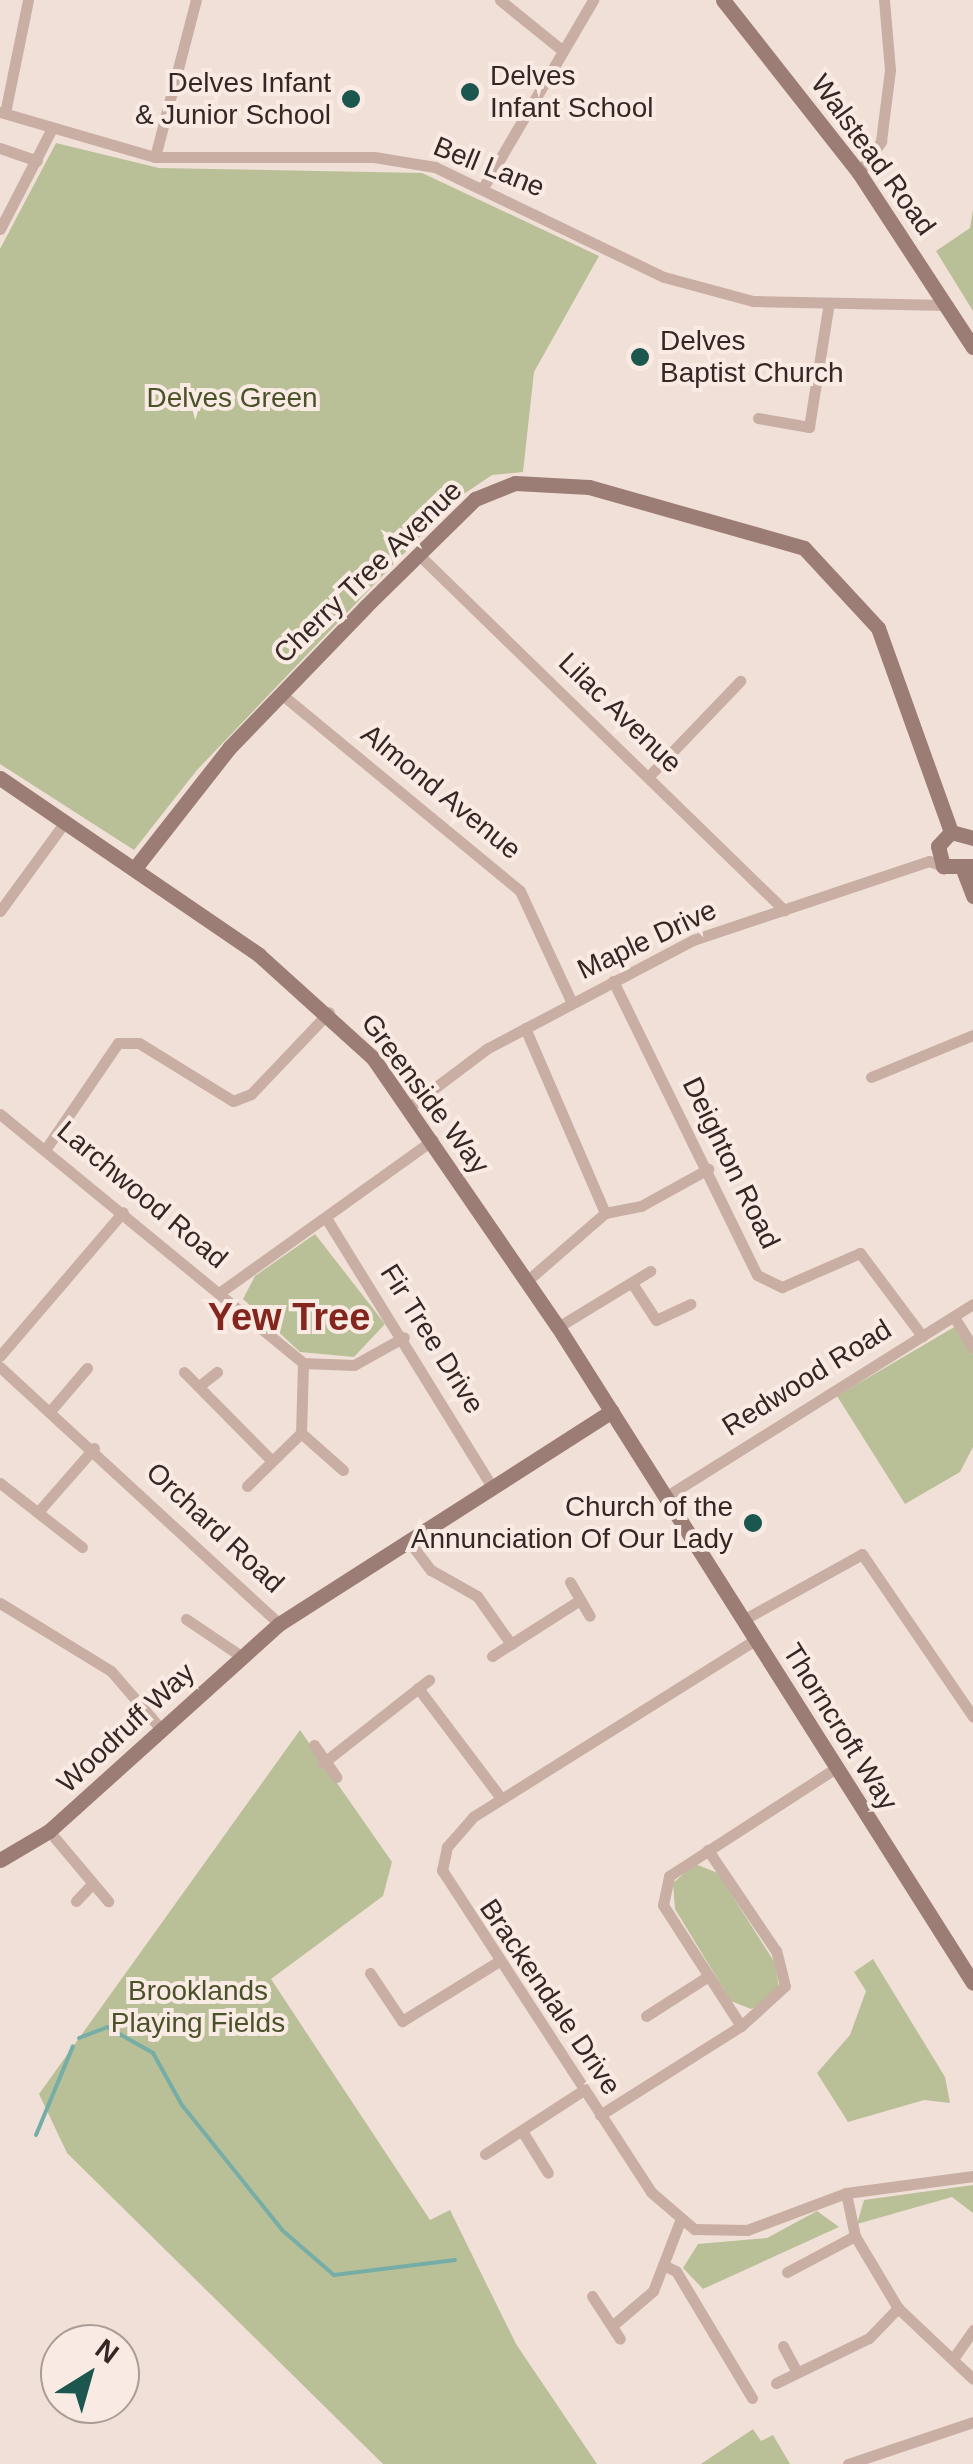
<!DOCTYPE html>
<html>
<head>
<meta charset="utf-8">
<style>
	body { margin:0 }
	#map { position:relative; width:973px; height:2464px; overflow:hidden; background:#f1e0d7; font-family:Arial,sans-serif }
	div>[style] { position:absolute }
	.green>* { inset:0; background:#b9c097 }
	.stream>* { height:4px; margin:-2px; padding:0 2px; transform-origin:2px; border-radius:2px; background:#76aea7 }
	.street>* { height:11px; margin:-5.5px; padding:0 5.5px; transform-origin:5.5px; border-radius:5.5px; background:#c9aea3 }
	.secondary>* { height:15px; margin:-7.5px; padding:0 7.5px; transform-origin:7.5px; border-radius:7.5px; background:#9c7d75 }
	.dots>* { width:28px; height:28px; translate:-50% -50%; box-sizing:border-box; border:5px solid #f9ebe3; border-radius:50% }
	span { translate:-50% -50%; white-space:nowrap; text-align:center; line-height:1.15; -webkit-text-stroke:8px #f9ebe3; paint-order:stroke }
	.poi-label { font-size:28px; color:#342725 }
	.left { translate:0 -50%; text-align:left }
	.right { translate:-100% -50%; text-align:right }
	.street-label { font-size:28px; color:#342725 }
	.park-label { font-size:28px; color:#4a5229 }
	.district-label { font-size:38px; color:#84251e; font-weight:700 }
	.north { position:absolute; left:40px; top:2324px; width:100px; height:100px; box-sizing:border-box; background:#f9ebe3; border:2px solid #aa9d97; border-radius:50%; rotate:37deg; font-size:28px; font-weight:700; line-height:40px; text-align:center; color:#342725 }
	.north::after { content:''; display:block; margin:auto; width:35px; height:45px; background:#1b564f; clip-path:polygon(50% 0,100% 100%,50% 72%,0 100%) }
</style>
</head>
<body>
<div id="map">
	<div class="green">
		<i style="clip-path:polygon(56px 143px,159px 168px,422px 173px,599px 256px,534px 372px,523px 472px,492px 475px,455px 500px,197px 770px,134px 850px,0 764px,0 249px)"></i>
		<i style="clip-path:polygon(973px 209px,973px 311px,936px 251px,970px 228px)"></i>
		<i style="clip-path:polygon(315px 1234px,385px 1324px,354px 1357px,300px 1352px,243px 1299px,255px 1276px)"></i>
		<i style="clip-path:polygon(956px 1326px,973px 1354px,973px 1447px,960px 1472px,905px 1504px,837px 1396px)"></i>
		<i style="clip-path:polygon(300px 1730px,392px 1862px,383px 1896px,271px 1979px,430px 2220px,450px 2210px,516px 2344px,597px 2464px,383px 2464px,67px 2153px,39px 2094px)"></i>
		<i style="clip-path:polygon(695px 1864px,718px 1873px,775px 1963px,779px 1988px,767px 2001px,751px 2009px,731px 2001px,675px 1909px,673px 1883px)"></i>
		<i style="clip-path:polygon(873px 1959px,945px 2077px,950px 2103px,924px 2100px,848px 2122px,817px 2073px,850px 2035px,866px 1991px,854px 1972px)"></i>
		<i style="clip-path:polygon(973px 2185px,973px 2213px,952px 2197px,857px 2224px,864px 2200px)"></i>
		<i style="clip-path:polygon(817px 2211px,839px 2227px,703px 2289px,683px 2268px,698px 2244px,767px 2238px)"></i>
		<i style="clip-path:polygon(753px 2429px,761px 2441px,773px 2435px,790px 2464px,701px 2464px)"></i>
	</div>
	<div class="stream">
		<i style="left:79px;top:2038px;width:30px;rotate:-21deg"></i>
		<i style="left:107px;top:2027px;width:53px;rotate:29.5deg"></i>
		<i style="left:153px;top:2053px;width:60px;rotate:60.9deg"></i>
		<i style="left:182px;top:2105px;width:160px;rotate:51.3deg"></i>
		<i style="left:282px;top:2230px;width:69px;rotate:40.9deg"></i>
		<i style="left:334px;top:2275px;width:122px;rotate:-7.1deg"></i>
		<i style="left:36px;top:2135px;width:96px;rotate:-67.4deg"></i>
	</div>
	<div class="street">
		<i style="left:500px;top:0;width:81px;rotate:39deg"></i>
		<i style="left:0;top:112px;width:161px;rotate:16.2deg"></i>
		<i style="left:155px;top:157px;width:219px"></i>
		<i style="left:374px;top:157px;width:62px;rotate:9.3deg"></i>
		<i style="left:435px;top:167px;width:254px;rotate:25.7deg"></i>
		<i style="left:664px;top:277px;width:92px;rotate:15.1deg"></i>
		<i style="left:753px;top:301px;width:195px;rotate:1.2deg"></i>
		<i style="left:5px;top:113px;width:115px;rotate:-78.5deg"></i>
		<i style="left:0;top:148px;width:39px;rotate:19deg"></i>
		<i style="left:155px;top:157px;width:162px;rotate:-75.4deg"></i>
		<i style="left:859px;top:173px;width:39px;rotate:-55deg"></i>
		<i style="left:881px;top:141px;width:72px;rotate:-82.8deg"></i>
		<i style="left:890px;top:70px;width:70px;rotate:-94.9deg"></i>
		<i style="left:484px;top:186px;width:216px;rotate:-59.6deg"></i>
		<i style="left:0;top:229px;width:111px;rotate:-62.7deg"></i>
		<i style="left:758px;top:418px;width:52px;rotate:10deg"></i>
		<i style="left:809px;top:427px;width:121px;rotate:-80.9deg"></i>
		<i style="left:418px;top:554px;width:511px;rotate:44.21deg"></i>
		<i style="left:280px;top:693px;width:311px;rotate:39.5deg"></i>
		<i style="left:520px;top:891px;width:123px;rotate:65.1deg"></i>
		<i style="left:649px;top:776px;width:132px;rotate:-46.2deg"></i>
		<i style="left:0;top:911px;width:110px;rotate:-53.9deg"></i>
		<i style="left:613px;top:981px;width:327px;rotate:63.9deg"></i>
		<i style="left:757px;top:1275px;width:28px;rotate:26deg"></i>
		<i style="left:782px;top:1287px;width:85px;rotate:-23.6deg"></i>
		<i style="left:860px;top:1253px;width:104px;rotate:53.2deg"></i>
		<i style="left:525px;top:1028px;width:202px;rotate:66.6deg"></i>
		<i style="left:871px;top:1077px;width:110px;rotate:-22.4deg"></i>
		<i style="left:408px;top:1108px;width:100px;rotate:-36.9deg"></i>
		<i style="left:488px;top:1048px;width:232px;rotate:-27.8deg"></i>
		<i style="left:693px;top:940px;width:249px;rotate:-18.5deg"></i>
		<i style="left:929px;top:861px;width:15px;rotate:20deg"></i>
		<i style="left:0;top:1114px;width:392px;rotate:39.4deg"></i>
		<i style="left:303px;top:1363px;width:51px;rotate:2.2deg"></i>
		<i style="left:354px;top:1365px;width:57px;rotate:-29.2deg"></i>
		<i style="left:47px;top:1147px;width:126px;rotate:-55.7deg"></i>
		<i style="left:118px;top:1043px;width:21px"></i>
		<i style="left:139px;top:1043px;width:110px;rotate:31.7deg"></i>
		<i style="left:233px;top:1101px;width:19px;rotate:-21deg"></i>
		<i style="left:251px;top:1094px;width:113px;rotate:-46.4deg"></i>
		<i style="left:326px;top:1218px;width:316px;rotate:58.3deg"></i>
		<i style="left:528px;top:1280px;width:102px;rotate:-41deg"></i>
		<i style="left:605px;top:1213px;width:37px;rotate:-11deg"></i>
		<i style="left:641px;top:1206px;width:77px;rotate:-28.9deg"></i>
		<i style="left:632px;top:1283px;width:44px;rotate:57deg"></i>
		<i style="left:656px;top:1320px;width:38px;rotate:-25deg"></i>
		<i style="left:219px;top:1293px;width:263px;rotate:-35.6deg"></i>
		<i style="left:954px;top:1317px;width:36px;rotate:58deg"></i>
		<i style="left:558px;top:1327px;width:108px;rotate:-31.3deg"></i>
		<i style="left:0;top:1356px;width:189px;rotate:-49.5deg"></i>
		<i style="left:303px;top:1363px;width:70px;rotate:91.6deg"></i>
		<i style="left:301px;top:1433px;width:56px;rotate:41.4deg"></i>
		<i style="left:0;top:1367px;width:379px;rotate:42.6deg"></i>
		<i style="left:184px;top:1372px;width:125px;rotate:45.3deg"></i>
		<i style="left:199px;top:1386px;width:23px;rotate:-38deg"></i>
		<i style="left:52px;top:1409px;width:54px;rotate:-49.5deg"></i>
		<i style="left:0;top:1483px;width:104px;rotate:38deg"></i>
		<i style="left:247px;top:1486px;width:76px;rotate:-44.5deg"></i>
		<i style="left:667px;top:1496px;width:361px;rotate:-32.1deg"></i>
		<i style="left:38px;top:1512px;width:85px;rotate:-48.8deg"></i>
		<i style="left:408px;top:1540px;width:38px;rotate:53deg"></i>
		<i style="left:431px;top:1570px;width:53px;rotate:29.5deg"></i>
		<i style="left:477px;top:1596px;width:59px;rotate:54.7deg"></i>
		<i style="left:570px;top:1582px;width:39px;rotate:60deg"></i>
		<i style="left:0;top:1603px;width:130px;rotate:31.5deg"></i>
		<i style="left:111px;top:1671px;width:78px;rotate:49.2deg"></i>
		<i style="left:186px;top:1619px;width:66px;rotate:33.9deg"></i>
		<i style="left:743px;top:1620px;width:136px;rotate:-29deg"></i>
		<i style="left:862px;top:1554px;width:197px;rotate:55.7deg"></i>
		<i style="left:755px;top:1640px;width:333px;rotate:147.9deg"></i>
		<i style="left:473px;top:1817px;width:40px;rotate:131deg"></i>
		<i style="left:447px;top:1847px;width:24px;rotate:102deg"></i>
		<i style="left:442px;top:1870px;width:384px;rotate:57deg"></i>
		<i style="left:651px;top:2192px;width:57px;rotate:40.7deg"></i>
		<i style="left:694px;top:2229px;width:53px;rotate:1.1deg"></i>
		<i style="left:747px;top:2230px;width:106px;rotate:-20.5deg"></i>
		<i style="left:846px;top:2193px;width:128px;rotate:-7.6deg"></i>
		<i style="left:492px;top:1656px;width:104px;rotate:-32.5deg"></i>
		<i style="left:418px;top:1688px;width:138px;rotate:53deg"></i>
		<i style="left:314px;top:1745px;width:39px;rotate:55deg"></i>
		<i style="left:323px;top:1763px;width:135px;rotate:-38.1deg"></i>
		<i style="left:49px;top:1831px;width:92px;rotate:49.9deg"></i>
		<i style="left:76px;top:1901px;width:22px;rotate:-47deg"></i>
		<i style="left:370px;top:1973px;width:58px;rotate:56.3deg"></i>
		<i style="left:402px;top:2021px;width:110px;rotate:-31.7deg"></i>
		<i style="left:646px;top:2016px;width:72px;rotate:-32.6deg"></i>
		<i style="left:741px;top:2026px;width:144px;rotate:-122.8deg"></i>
		<i style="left:663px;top:1905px;width:30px;rotate:-78deg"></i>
		<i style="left:669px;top:1876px;width:199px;rotate:-32.9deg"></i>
		<i style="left:600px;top:2115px;width:167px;rotate:-32.3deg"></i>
		<i style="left:741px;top:2026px;width:59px;rotate:-42.3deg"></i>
		<i style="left:785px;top:1986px;width:36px;rotate:-104deg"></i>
		<i style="left:776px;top:1951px;width:122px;rotate:-124deg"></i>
		<i style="left:522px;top:2131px;width:49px;rotate:58.2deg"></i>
		<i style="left:485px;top:2154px;width:116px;rotate:-33deg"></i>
		<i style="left:846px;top:2193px;width:44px;rotate:78.2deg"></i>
		<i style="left:855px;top:2236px;width:84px;rotate:59.2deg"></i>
		<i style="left:898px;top:2308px;width:103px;rotate:43.4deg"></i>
		<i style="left:663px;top:2265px;width:14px;rotate:25deg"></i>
		<i style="left:676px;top:2271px;width:148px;rotate:59.1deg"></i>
		<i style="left:787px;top:2272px;width:77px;rotate:-27.9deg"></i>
		<i style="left:592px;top:2296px;width:51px;rotate:56.9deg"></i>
		<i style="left:612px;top:2326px;width:54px;rotate:-40.5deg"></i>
		<i style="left:653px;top:2291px;width:75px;rotate:-68.9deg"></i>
		<i style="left:783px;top:2346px;width:26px;rotate:62deg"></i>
		<i style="left:955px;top:2356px;width:32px;rotate:-55deg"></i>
		<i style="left:776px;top:2383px;width:103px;rotate:-25.8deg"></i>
		<i style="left:869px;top:2338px;width:42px;rotate:-46deg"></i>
		<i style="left:848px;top:2464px;width:132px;rotate:-18.6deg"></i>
	</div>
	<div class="secondary">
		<i style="left:723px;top:0;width:220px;rotate:51.8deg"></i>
		<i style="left:859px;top:173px;width:208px;rotate:56.8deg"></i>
		<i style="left:0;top:778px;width:314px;rotate:34.3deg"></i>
		<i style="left:259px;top:955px;width:154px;rotate:42.1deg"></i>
		<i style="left:373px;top:1058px;width:326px;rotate:55.5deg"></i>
		<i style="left:558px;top:1327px;width:776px;rotate:57.68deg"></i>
		<i style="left:951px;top:832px;width:19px;rotate:133deg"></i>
		<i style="left:938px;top:846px;width:21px;rotate:76deg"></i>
		<i style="left:943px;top:866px;width:30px"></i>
		<i style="left:951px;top:832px;width:23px;rotate:15deg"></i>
		<i style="left:135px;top:868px;width:154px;rotate:-51.9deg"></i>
		<i style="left:230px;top:747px;width:196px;rotate:-46deg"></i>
		<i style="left:366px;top:606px;width:153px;rotate:-44.5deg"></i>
		<i style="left:475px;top:499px;width:43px;rotate:-21.8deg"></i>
		<i style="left:515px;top:483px;width:74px;rotate:3.1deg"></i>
		<i style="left:589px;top:487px;width:223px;rotate:15.8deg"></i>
		<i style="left:804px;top:548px;width:109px;rotate:47.2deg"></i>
		<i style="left:878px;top:628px;width:217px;rotate:70.3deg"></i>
		<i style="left:964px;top:872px;width:26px;rotate:69deg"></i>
		<i style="left:0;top:1860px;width:57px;rotate:-30.6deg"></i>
		<i style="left:49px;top:1831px;width:309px;rotate:-42deg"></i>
		<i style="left:279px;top:1624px;width:395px;rotate:-32.6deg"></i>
	</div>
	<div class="dots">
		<i style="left:470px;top:92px;background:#1b564f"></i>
		<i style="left:351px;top:99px;background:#1b564f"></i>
		<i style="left:640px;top:357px;background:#1b564f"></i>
		<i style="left:753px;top:1523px;background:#1b564f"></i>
	</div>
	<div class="poi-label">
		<span class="left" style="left:490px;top:92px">Delves<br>Infant School</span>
		<span class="right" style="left:331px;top:99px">Delves Infant<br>&amp; Junior School</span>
		<span class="left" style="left:660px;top:357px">Delves<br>Baptist Church</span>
		<span class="right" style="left:733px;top:1523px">Church of the<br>Annunciation Of Our Lady</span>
	</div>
	<div class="street-label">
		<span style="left:873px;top:155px;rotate:54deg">Walstead Road</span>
		<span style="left:489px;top:167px;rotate:22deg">Bell Lane</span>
		<span style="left:368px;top:572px;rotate:-44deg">Cherry Tree Avenue</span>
		<span style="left:620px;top:713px;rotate:44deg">Lilac Avenue</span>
		<span style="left:441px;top:792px;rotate:39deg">Almond Avenue</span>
		<span style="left:647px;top:940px;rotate:-25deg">Maple Drive</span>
		<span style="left:425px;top:1094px;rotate:53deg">Greenside Way</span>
		<span style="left:731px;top:1163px;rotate:64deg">Deighton Road</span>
		<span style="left:142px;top:1195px;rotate:40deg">Larchwood Road</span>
		<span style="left:432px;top:1339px;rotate:58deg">Fir Tree Drive</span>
		<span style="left:807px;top:1378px;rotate:-32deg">Redwood Road</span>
		<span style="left:215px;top:1528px;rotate:43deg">Orchard Road</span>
		<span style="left:840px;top:1727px;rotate:58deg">Thorncroft Way</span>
		<span style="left:126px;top:1728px;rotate:-43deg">Woodruff Way</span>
		<span style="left:550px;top:1997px;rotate:56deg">Brackendale Drive</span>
	</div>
	<div class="park-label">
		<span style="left:232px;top:398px">Delves Green</span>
		<span style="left:198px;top:2007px">Brooklands<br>Playing Fields</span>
	</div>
	<div class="district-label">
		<span style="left:289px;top:1318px">Yew Tree</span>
	</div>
	<div class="north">N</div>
</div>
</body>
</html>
